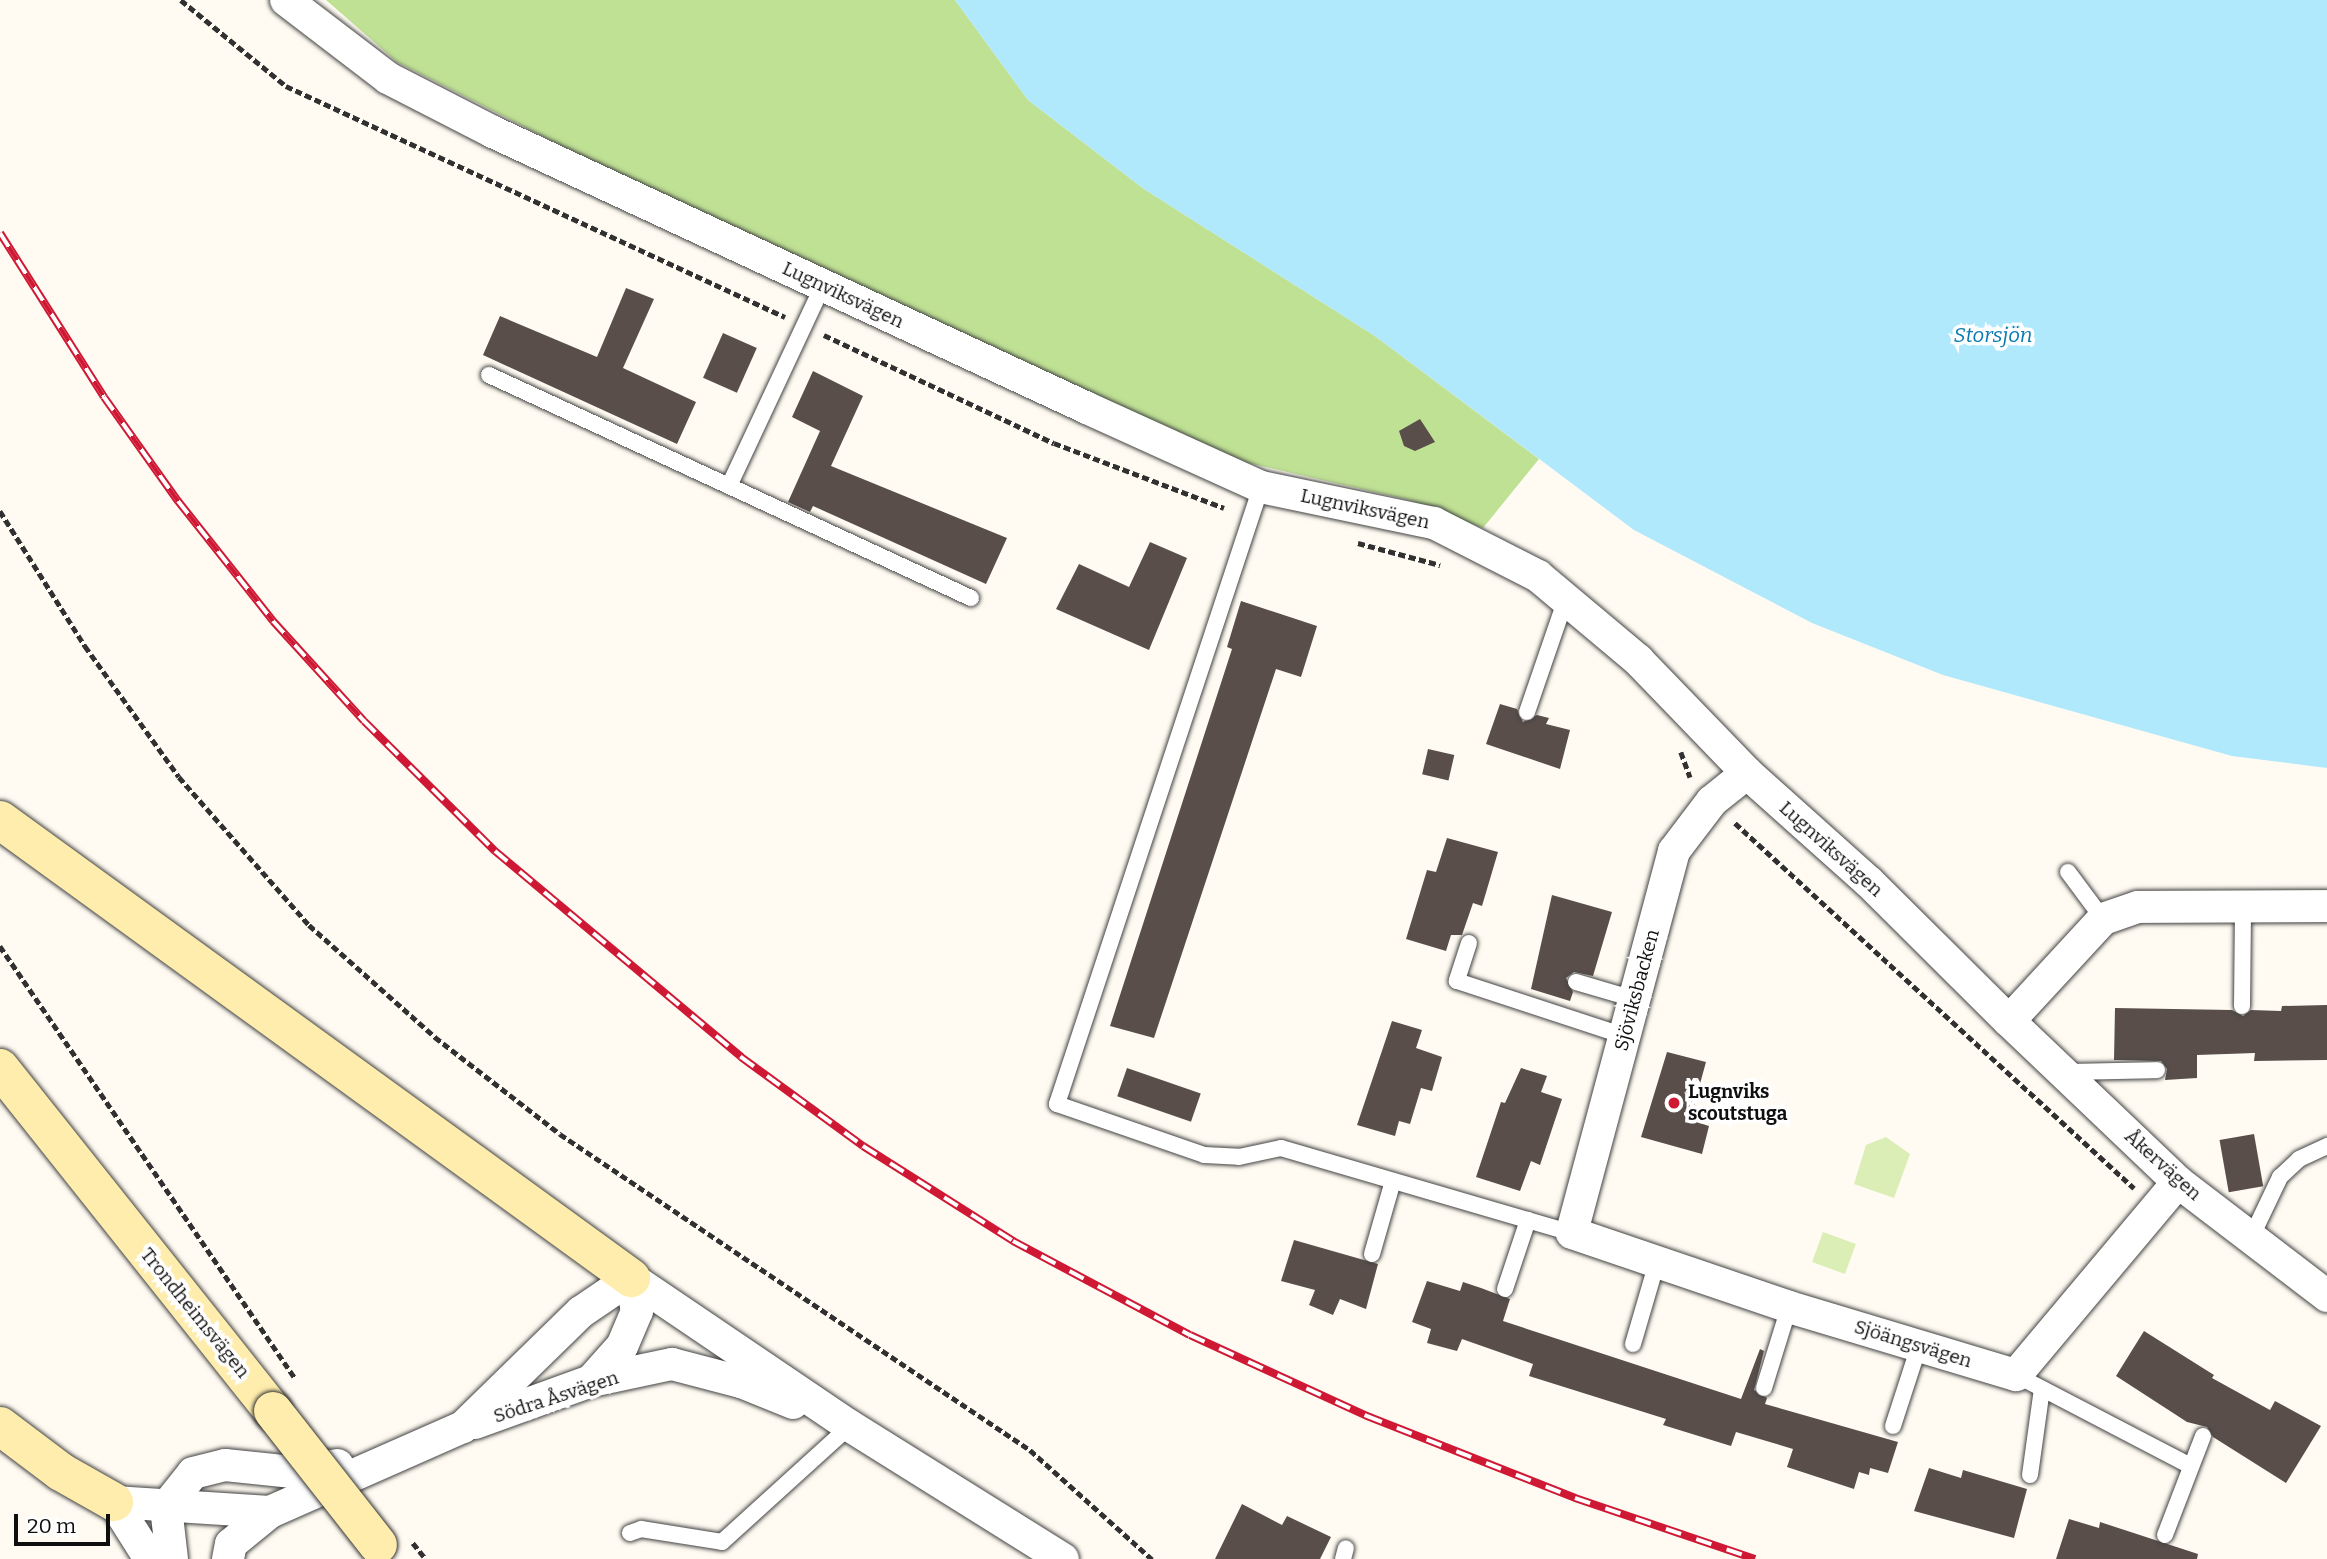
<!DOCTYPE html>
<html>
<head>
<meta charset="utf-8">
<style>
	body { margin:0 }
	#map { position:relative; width:2327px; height:1559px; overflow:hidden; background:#fffbf2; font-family:Bitter,serif }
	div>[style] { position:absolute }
	.green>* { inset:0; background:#daeeb6; transform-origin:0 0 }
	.forest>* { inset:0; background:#bfe194 }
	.water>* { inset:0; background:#b0e8fc }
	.building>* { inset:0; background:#594e4a; transform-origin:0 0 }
	.path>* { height:4.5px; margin-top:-2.25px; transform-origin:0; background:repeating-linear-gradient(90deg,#313131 0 7px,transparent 0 10.5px) }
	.roads { filter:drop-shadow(0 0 2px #424242) drop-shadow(0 0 2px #424242) }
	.lane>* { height:16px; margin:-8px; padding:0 8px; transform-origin:8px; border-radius:8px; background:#fff }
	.street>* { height:32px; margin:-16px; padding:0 16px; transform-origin:16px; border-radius:16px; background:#fff }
	.secondary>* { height:38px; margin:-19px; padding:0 19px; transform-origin:19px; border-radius:19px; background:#ffedad }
	.rail>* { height:8px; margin-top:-4px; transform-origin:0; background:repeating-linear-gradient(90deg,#fff 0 16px,#cf1834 0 32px); box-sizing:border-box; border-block:2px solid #cf1834 }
	.bridges { filter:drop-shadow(0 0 2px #313131) drop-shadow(0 0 2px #313131) }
	.secondary-bridge>* { height:38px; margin:-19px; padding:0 19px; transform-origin:19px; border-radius:19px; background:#ffedad }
	.dots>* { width:19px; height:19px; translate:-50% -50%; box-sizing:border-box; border:4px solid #fff; border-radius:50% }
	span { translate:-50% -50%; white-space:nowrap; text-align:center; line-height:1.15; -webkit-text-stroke:7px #fff; paint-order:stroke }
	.street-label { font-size:19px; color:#0f0f0f }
	.poi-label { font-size:19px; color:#0f0f0f; font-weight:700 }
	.left { translate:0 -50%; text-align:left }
	.water-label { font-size:21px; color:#0a7ab0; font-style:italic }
	.scale { position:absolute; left:14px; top:1514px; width:96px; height:32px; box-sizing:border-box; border:4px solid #0f0f0f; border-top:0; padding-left:9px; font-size:21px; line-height:24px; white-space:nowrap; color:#0f0f0f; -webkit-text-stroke:5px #fff; paint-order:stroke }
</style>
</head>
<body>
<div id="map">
	<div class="green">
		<i style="clip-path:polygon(1886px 1137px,1910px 1154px,1894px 1198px,1854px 1184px,1866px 1145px)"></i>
		<i style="left:1823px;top:1232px;width:35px;height:32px;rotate:20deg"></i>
	</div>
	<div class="forest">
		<i style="clip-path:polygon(326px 0,955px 0,1028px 100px,1144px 189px,1375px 336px,1539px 459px,1483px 528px,1409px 500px,1244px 462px,656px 194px,397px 62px)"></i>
	</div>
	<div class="water">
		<i style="clip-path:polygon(955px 0,2327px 0,2327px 768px,2232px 756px,1943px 675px,1812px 623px,1634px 530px,1375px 336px,1144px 189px,1028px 100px)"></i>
	</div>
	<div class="building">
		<i style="clip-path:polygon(626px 288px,654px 299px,623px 368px,696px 402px,677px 444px,483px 355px,500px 316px,597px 357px)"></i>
		<i style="left:723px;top:333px;width:37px;height:49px;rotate:24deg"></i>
		<i style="clip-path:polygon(813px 371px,863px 396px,831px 466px,1007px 538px,986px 584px,813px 506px,810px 512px,788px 502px,820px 431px,792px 417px)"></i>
		<i style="clip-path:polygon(1420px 419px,1435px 442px,1415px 451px,1404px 446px,1399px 431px)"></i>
		<i style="clip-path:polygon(1150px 542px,1187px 558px,1149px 650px,1056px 609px,1079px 564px,1129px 587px)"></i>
		<i style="clip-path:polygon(1241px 601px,1317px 626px,1301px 677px,1276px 669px,1154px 1038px,1110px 1026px,1232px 649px,1227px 647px)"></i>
		<i style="clip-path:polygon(1500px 704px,1517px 709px,1523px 722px,1537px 715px,1549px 718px,1546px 724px,1570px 730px,1560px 769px,1486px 744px)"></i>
		<i style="left:1428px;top:749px;width:27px;height:26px;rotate:13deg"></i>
		<i style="clip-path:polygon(1447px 838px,1498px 852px,1482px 906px,1473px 903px,1462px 935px,1451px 935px,1446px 951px,1406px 939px,1427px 870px,1436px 872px)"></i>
		<i style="clip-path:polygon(1552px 895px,1612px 912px,1593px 976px,1574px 972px,1566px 978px,1573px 992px,1570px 1001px,1531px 989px)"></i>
		<i style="clip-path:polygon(2327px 1005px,2327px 1060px,2254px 1061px,2255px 1053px,2197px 1055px,2197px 1078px,2165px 1080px,2167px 1069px,2161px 1061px,2114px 1060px,2115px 1008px,2232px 1010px,2243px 1016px,2251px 1010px,2281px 1011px,2282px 1006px)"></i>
		<i style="clip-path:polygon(1392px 1021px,1422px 1030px,1416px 1048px,1442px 1057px,1432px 1091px,1421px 1088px,1410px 1124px,1399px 1121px,1395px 1136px,1357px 1125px)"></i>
		<i style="clip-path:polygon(1667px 1052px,1706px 1062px,1690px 1120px,1709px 1126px,1702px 1154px,1641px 1137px)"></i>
		<i style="left:1127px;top:1068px;width:78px;height:30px;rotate:19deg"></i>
		<i style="clip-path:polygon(1521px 1068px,1547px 1076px,1541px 1092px,1562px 1099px,1540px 1165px,1531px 1161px,1520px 1191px,1476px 1177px,1501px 1102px,1505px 1103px)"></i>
		<i style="left:2254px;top:1134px;width:53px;height:35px;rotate:80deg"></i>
		<i style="clip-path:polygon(1294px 1240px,1378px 1264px,1366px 1309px,1340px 1299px,1333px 1315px,1309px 1305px,1315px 1290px,1281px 1281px)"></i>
		<i style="clip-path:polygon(1427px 1281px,1460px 1291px,1463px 1282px,1481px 1288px,1510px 1299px,1503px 1321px,1741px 1399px,1760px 1349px,1764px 1351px,1754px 1390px,1767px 1398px,1765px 1404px,1898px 1442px,1888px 1473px,1870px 1468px,1869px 1475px,1859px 1472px,1854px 1489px,1787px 1467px,1793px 1449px,1736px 1432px,1731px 1446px,1663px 1425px,1666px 1419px,1529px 1376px,1533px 1364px,1462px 1339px,1457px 1351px,1427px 1343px,1431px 1329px,1412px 1322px)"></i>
		<i style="clip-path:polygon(2144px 1331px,2214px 1375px,2212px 1378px,2270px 1410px,2275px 1401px,2321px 1426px,2286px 1483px,2213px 1437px,2207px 1427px,2187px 1422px,2116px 1376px)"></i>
		<i style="clip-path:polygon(1929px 1468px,1961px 1478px,1963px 1470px,2027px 1489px,2014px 1538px,1914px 1511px)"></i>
		<i style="clip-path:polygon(1242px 1504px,1282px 1525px,1287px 1516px,1331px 1537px,1320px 1559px,1215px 1559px)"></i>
		<i style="clip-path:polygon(2069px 1519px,2099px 1528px,2100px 1522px,2198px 1554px,2197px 1559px,2056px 1559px)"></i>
	</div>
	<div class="path">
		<i style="left:181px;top:0;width:136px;rotate:39.3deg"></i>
		<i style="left:286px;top:86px;width:550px;rotate:24.84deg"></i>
		<i style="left:824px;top:335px;width:254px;rotate:25.2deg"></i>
		<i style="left:1054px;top:443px;width:182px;rotate:20.9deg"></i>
		<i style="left:0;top:511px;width:160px;rotate:57.8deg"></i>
		<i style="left:85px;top:646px;width:161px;rotate:54.3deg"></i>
		<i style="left:179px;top:777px;width:197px;rotate:48.7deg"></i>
		<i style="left:309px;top:925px;width:169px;rotate:41.6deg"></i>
		<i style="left:435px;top:1037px;width:158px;rotate:37.8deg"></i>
		<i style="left:560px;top:1134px;width:566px;rotate:33.91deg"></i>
		<i style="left:1030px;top:1450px;width:164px;rotate:41.8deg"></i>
		<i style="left:1358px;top:543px;width:85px;rotate:15deg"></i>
		<i style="left:1681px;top:752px;width:27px;rotate:70deg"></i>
		<i style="left:1735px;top:823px;width:541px;rotate:42.45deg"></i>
		<i style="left:0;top:946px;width:523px;rotate:55.67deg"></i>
		<i style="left:413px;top:1543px;width:21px;rotate:51deg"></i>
	</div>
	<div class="roads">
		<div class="lane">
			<i style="left:489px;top:375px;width:531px;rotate:24.83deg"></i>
			<i style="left:729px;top:486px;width:222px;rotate:-64.9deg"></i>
			<i style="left:1261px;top:487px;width:650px;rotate:108.3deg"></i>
			<i style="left:1057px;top:1104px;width:156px;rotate:19.1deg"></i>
			<i style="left:1204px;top:1155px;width:35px;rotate:3deg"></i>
			<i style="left:1239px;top:1157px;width:43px;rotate:-12.1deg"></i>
			<i style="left:1281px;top:1148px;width:303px;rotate:16.3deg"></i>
			<i style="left:1527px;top:712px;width:120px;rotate:-71deg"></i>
			<i style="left:2068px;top:872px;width:59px;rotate:53.3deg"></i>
			<i style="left:1469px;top:943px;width:40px;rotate:108deg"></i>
			<i style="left:1457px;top:981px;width:176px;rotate:18.2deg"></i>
			<i style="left:1576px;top:982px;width:60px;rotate:16.3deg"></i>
			<i style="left:2242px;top:1006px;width:100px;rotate:-89.4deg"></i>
			<i style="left:2065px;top:1072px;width:92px;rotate:-1.2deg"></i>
			<i style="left:2250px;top:1240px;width:70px;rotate:-64.5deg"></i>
			<i style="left:2280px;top:1177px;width:26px;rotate:-43deg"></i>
			<i style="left:2299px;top:1159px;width:31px;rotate:-25deg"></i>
			<i style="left:1372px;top:1254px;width:76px;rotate:-74deg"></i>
			<i style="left:1505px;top:1289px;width:73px;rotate:-71.6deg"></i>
			<i style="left:1633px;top:1344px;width:85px;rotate:-73.7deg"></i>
			<i style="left:2016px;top:1375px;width:195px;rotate:27.5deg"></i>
			<i style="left:1764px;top:1388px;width:85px;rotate:-72.8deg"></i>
			<i style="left:1893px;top:1426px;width:84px;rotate:-72deg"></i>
			<i style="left:2030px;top:1475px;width:87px;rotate:-82.1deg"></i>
			<i style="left:630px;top:1533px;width:12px;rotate:-20deg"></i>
			<i style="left:641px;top:1529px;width:82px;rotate:9.1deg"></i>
			<i style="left:722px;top:1542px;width:173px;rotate:-42.2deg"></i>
			<i style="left:2165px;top:1535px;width:106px;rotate:-69deg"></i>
			<i style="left:1343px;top:1559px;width:11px;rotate:-75deg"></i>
		</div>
		<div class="street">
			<i style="left:286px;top:0;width:128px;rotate:37.4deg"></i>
			<i style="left:388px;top:78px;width:118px;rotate:27.2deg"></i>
			<i style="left:493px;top:132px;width:655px;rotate:24.92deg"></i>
			<i style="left:1087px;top:408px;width:191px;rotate:24.4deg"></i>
			<i style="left:1261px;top:487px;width:177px;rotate:11.8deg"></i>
			<i style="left:1434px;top:523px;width:117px;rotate:27deg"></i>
			<i style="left:1538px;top:576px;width:131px;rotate:40deg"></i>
			<i style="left:1638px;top:660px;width:157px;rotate:46deg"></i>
			<i style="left:1747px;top:773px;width:164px;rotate:41.8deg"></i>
			<i style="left:1869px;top:882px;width:197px;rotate:44.8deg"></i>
			<i style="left:2009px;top:1021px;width:139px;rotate:-47.3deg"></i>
			<i style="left:2103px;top:919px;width:37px;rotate:-19deg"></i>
			<i style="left:2138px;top:907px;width:189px;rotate:-0.3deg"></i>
			<i style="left:1747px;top:773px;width:45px;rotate:141.3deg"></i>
			<i style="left:1712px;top:801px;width:63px;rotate:127.2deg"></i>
			<i style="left:1674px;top:851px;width:395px;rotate:105deg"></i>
			<i style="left:1572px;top:1233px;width:229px;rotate:18.8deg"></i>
			<i style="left:1789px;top:1307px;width:237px;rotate:16.7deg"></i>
			<i style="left:2016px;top:1375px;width:252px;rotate:-50deg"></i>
			<i style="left:2009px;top:1021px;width:233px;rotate:43.6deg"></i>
			<i style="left:2178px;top:1182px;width:188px;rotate:37.4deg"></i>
			<i style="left:631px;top:1278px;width:264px;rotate:34.1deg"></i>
			<i style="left:850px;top:1426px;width:251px;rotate:32deg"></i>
			<i style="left:475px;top:1423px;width:123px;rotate:-19.9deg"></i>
			<i style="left:591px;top:1381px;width:83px;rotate:-11.9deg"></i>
			<i style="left:672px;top:1364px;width:71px;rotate:14.6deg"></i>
			<i style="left:741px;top:1382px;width:56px;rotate:22deg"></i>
			<i style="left:114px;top:1502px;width:156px;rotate:3.7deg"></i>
			<i style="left:270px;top:1512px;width:211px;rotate:-23.8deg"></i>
			<i style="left:463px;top:1427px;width:165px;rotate:-44.3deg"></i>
			<i style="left:581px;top:1312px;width:60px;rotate:-34.2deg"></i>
			<i style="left:631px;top:1278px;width:34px;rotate:80deg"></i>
			<i style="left:637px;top:1311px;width:38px;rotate:113deg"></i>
			<i style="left:622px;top:1346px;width:47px;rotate:131.5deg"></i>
			<i style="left:114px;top:1502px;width:67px;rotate:57.7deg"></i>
			<i style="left:172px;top:1559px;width:52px;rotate:-96.6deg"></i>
			<i style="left:166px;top:1507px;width:43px;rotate:-51.5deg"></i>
			<i style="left:193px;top:1473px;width:33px;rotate:-14deg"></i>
			<i style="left:225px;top:1465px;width:68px;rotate:5.9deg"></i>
			<i style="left:293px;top:1472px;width:45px;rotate:-9deg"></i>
			<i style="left:228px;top:1559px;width:15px;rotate:-79deg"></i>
			<i style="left:231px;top:1544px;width:50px;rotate:-39.4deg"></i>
		</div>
		<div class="secondary">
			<i style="left:0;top:820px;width:780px;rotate:35.97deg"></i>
			<i style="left:0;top:1068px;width:438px;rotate:51.5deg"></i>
			<i style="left:0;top:1426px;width:76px;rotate:37deg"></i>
			<i style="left:61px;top:1472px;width:61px;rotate:29.5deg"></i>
		</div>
	</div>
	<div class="rail">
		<i style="left:0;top:233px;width:194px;rotate:57.6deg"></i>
		<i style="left:104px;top:397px;width:128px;rotate:54.6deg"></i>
		<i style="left:178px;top:501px;width:153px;rotate:51.6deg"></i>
		<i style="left:273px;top:621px;width:135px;rotate:47.7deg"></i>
		<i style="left:364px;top:721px;width:185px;rotate:44.8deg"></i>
		<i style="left:495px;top:851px;width:321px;rotate:39.9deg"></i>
		<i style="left:741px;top:1057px;width:151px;rotate:36.1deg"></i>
		<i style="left:863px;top:1146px;width:178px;rotate:32.3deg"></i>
		<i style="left:1013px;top:1241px;width:200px;rotate:28deg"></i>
		<i style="left:1190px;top:1335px;width:195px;rotate:24.6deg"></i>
		<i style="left:1367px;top:1416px;width:224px;rotate:21.5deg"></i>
		<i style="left:1575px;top:1498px;width:190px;rotate:18.7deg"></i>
	</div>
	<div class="bridges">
		<div class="secondary-bridge">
			<i style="left:273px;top:1411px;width:170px;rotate:51.9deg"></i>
		</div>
	</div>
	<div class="dots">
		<i style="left:1674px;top:1103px;background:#cf1834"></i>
	</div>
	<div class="street-label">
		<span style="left:843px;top:295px;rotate:25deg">Lugnviksvägen</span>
		<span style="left:1365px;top:509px;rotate:12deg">Lugnviksvägen</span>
		<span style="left:1831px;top:849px;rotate:42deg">Lugnviksvägen</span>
		<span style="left:1637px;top:990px;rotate:-75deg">Sjöviksbacken</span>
		<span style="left:2163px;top:1165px;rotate:42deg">Åkervägen</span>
		<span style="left:195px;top:1313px;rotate:51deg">Trondheimsvägen</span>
		<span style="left:1913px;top:1344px;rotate:17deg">Sjöängsvägen</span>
		<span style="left:556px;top:1397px;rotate:-18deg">Södra Åsvägen</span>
	</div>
	<div class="poi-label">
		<span class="left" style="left:1688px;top:1103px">Lugnviks<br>scoutstuga</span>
	</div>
	<div class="water-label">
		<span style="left:1993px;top:335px">Storsjön</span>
	</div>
	<div class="scale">20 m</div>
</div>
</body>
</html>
